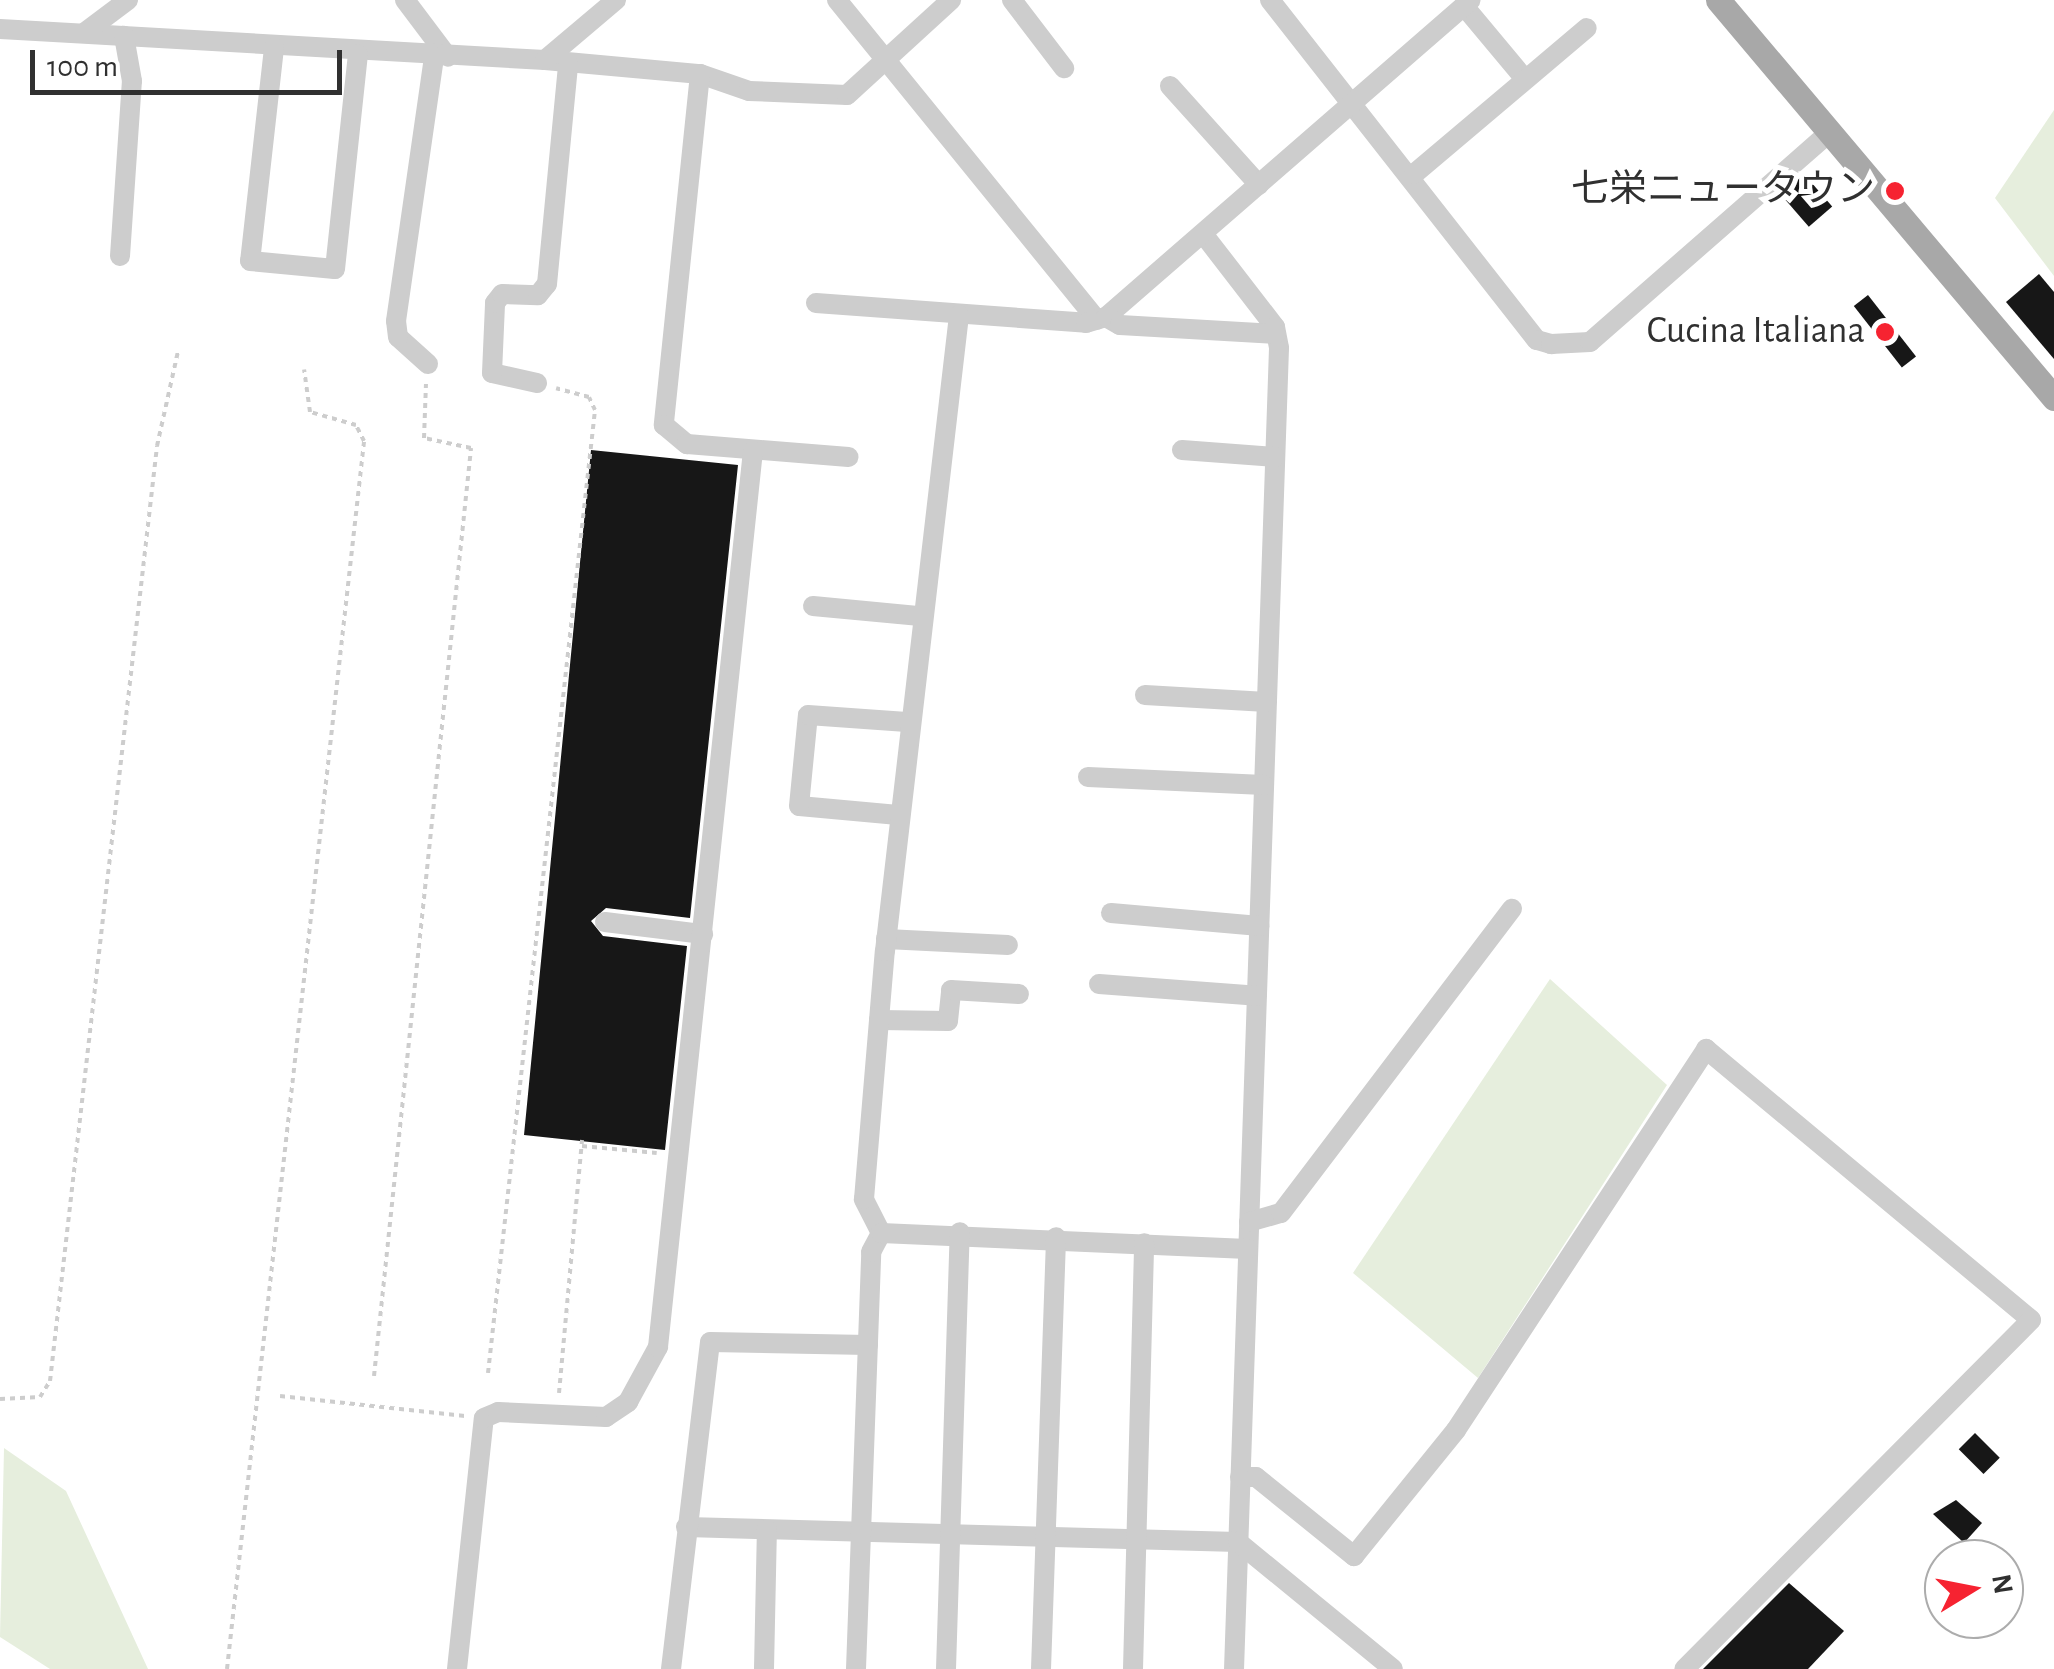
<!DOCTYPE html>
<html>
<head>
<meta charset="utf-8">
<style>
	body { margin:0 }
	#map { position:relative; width:2054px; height:1669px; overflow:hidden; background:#fff; font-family:"Alegreya Sans","Noto Sans JP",sans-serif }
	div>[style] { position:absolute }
	.green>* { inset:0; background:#e6eedd }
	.building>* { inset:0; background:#171717; transform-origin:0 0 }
	.path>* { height:4px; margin-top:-2px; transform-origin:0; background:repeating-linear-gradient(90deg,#cdcdcd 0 5px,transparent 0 10px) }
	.minor>* { height:20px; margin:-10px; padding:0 10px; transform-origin:10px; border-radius:10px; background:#cdcdcd }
	.major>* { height:25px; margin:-12.5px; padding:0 12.5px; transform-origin:12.5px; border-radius:12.5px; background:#a8a8a8 }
	.dots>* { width:28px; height:28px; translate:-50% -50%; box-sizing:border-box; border:5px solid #fff; border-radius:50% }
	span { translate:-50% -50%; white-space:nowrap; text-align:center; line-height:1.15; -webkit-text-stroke:10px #fff; paint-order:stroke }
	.poi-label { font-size:38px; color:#303030 }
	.right { translate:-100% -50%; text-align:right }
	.north { position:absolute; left:1924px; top:1539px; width:100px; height:100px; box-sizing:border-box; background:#fff; border:2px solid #acacac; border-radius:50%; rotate:80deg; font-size:28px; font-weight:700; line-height:40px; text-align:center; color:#303030 }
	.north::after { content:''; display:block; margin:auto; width:35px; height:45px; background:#f62331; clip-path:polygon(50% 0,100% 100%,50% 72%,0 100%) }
	.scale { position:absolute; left:30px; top:50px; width:312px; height:45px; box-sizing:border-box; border:5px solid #303030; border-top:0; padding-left:12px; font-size:30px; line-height:35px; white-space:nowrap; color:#303030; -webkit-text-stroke:8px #fff; paint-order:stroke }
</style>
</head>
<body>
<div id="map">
	<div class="green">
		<i style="clip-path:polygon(2054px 110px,2054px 276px,1995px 198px)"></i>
		<i style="clip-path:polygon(1550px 979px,1667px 1085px,1478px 1378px,1353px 1273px)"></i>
		<i style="clip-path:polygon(4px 1448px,66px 1491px,148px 1669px,50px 1669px,0 1637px)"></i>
	</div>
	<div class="building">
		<i style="left:1804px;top:174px;width:43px;height:31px;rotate:49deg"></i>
		<i style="clip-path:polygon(2039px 274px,2054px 292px,2054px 359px,2006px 302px)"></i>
		<i style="left:1868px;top:295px;width:78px;height:18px;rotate:52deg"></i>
		<i style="clip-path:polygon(591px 450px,738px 465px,690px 918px,606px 908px,591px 921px,603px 936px,687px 946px,665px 1150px,524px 1135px)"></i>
		<i style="left:1975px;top:1433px;width:35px;height:23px;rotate:45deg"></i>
		<i style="clip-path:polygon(1956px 1500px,1982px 1523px,1964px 1543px,1933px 1514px)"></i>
		<i style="clip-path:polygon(1789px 1583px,1844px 1631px,1808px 1669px,1703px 1669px)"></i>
	</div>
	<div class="path">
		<i style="left:582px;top:1146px;width:75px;rotate:5.3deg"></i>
		<i style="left:488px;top:1373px;width:969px;rotate:-83.66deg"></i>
		<i style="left:595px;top:410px;width:14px;rotate:-115deg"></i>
		<i style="left:589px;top:397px;width:34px;rotate:-165deg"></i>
		<i style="left:374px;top:1376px;width:933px;rotate:-84.03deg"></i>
		<i style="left:471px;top:448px;width:48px;rotate:-168deg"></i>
		<i style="left:424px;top:438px;width:54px;rotate:-87.9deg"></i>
		<i style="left:559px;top:1393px;width:254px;rotate:-84.8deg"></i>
		<i style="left:280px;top:1396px;width:186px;rotate:6.2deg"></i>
		<i style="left:0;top:1399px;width:40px;rotate:-2.9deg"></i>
		<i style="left:40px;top:1397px;width:19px;rotate:-58deg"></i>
		<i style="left:50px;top:1381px;width:941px;rotate:-83.47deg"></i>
		<i style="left:157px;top:446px;width:97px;rotate:-77.5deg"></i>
		<i style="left:227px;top:1669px;width:1236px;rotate:-83.63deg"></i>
		<i style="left:364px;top:441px;width:18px;rotate:-117deg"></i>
		<i style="left:356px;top:425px;width:48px;rotate:-164.2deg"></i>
		<i style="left:310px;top:412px;width:43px;rotate:-97.9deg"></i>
	</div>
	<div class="minor">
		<i style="left:405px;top:0;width:71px;rotate:53deg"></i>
		<i style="left:837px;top:0;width:412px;rotate:50.9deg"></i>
		<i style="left:1012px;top:0;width:86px;rotate:52.6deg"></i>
		<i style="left:1270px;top:0;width:432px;rotate:51.9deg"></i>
		<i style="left:1537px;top:340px;width:15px;rotate:16deg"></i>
		<i style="left:1551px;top:344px;width:39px;rotate:-3deg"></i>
		<i style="left:1590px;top:342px;width:316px;rotate:-41.2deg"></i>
		<i style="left:1464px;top:6px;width:94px;rotate:50.2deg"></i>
		<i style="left:0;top:29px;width:546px;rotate:3.26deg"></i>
		<i style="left:545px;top:60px;width:156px;rotate:5.2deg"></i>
		<i style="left:700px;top:74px;width:52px;rotate:19.1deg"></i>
		<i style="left:749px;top:91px;width:98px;rotate:2.3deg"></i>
		<i style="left:847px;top:95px;width:141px;rotate:-42.4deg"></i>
		<i style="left:84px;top:33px;width:55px;rotate:-36.9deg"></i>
		<i style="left:274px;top:48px;width:214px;rotate:96.4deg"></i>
		<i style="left:250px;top:261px;width:85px;rotate:5.4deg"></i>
		<i style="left:335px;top:269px;width:216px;rotate:-83.9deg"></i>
		<i style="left:545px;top:60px;width:93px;rotate:-40.2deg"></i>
		<i style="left:700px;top:74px;width:353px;rotate:95.9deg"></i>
		<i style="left:664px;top:425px;width:30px;rotate:40deg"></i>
		<i style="left:687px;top:444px;width:162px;rotate:4.6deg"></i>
		<i style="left:1170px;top:86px;width:133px;rotate:48deg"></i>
		<i style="left:1414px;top:174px;width:226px;rotate:-40.2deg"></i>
		<i style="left:1204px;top:235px;width:116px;rotate:52.3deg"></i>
		<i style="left:1275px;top:327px;width:21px;rotate:79deg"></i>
		<i style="left:1279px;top:348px;width:1322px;rotate:91.95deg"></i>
		<i style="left:120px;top:256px;width:175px;rotate:-86.1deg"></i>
		<i style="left:132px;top:81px;width:46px;rotate:-100.1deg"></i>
		<i style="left:816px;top:303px;width:271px;rotate:4.2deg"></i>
		<i style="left:1086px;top:323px;width:21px;rotate:-17deg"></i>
		<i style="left:1106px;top:317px;width:483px;rotate:-41deg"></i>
		<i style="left:1106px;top:317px;width:16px;rotate:30deg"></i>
		<i style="left:1120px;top:325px;width:156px;rotate:3.3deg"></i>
		<i style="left:428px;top:364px;width:40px;rotate:-138deg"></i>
		<i style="left:398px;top:337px;width:16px;rotate:-97deg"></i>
		<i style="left:396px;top:321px;width:267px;rotate:-81.8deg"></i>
		<i style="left:537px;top:383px;width:46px;rotate:-167.5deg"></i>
		<i style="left:492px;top:373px;width:70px;rotate:-87.5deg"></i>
		<i style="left:495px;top:303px;width:11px;rotate:-52deg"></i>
		<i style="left:502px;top:294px;width:36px;rotate:2deg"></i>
		<i style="left:538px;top:295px;width:14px;rotate:-51deg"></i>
		<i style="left:547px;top:284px;width:221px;rotate:-84.5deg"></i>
		<i style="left:1182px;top:450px;width:93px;rotate:4.3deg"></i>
		<i style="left:813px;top:606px;width:105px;rotate:5.4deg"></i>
		<i style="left:1145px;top:695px;width:122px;rotate:3.3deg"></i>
		<i style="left:1088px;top:777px;width:176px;rotate:2.6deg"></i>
		<i style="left:898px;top:815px;width:99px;rotate:-174.8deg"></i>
		<i style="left:799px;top:806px;width:91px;rotate:-84.4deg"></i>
		<i style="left:808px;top:715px;width:99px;rotate:4deg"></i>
		<i style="left:1111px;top:913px;width:149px;rotate:5deg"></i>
		<i style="left:605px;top:922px;width:99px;rotate:7deg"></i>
		<i style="left:886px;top:939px;width:122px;rotate:2.8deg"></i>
		<i style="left:1099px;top:984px;width:158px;rotate:4.3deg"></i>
		<i style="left:879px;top:1020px;width:69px;rotate:0.8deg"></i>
		<i style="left:948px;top:1021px;width:31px;rotate:-84deg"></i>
		<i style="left:951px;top:990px;width:68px;rotate:3.4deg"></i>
		<i style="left:1249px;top:1222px;width:33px;rotate:-16deg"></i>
		<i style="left:1281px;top:1213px;width:382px;rotate:-52.8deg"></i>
		<i style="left:881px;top:1233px;width:38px;rotate:-117deg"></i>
		<i style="left:864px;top:1199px;width:249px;rotate:-85.2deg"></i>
		<i style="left:885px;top:951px;width:640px;rotate:-83.36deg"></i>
		<i style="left:1240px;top:1477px;width:16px"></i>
		<i style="left:1256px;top:1477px;width:126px;rotate:38.9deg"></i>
		<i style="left:1354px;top:1556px;width:162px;rotate:-51deg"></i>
		<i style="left:1456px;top:1430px;width:456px;rotate:-56.7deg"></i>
		<i style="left:1706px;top:1049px;width:423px;rotate:39.8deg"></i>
		<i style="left:2031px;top:1320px;width:492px;rotate:134.8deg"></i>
		<i style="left:686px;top:1527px;width:552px;rotate:1.56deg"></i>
		<i style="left:1238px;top:1542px;width:200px;rotate:39.3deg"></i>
		<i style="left:457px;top:1669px;width:252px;rotate:-83.9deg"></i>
		<i style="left:484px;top:1418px;width:15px;rotate:-23deg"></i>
		<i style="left:498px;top:1412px;width:108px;rotate:2.7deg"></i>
		<i style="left:606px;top:1417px;width:27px;rotate:-34deg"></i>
		<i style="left:628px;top:1402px;width:63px;rotate:-61.4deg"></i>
		<i style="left:658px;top:1347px;width:901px;rotate:-83.95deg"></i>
		<i style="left:671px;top:1669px;width:329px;rotate:-83.2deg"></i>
		<i style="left:710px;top:1342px;width:158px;rotate:1.1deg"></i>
		<i style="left:764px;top:1669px;width:139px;rotate:-88.8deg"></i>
		<i style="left:856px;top:1669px;width:417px;rotate:-87.9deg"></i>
		<i style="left:871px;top:1252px;width:21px;rotate:-62deg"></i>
		<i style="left:881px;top:1233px;width:367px;rotate:2.5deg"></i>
		<i style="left:946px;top:1669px;width:437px;rotate:-88.2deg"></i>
		<i style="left:1041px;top:1669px;width:432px;rotate:-88deg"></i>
		<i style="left:1133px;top:1669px;width:426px;rotate:-88.5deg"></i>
	</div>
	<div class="major">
		<i style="left:1718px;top:0;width:521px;rotate:49.83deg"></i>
	</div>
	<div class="dots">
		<i style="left:1895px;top:191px;background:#f62331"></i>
		<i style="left:1885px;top:332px;background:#f62331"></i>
	</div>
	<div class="poi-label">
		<span class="right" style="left:1875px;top:191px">七栄ニュータウン</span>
		<span class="right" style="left:1865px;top:332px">Cucina Italiana</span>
	</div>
	<div class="north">N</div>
	<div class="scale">100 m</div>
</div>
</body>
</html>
